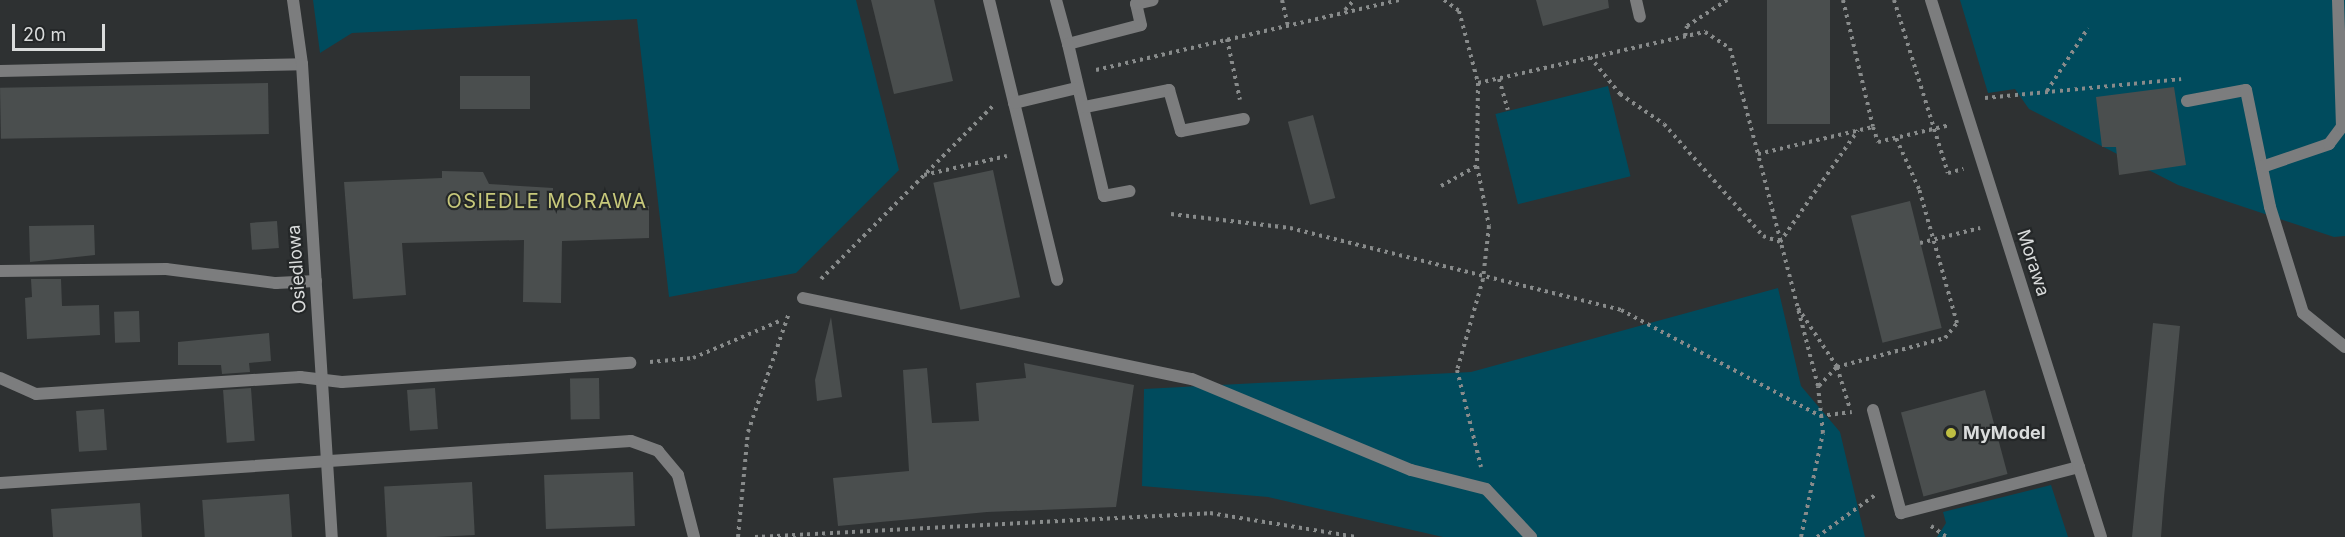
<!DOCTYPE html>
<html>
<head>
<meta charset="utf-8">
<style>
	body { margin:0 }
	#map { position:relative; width:2345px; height:537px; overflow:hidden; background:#2e3132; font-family:Inter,sans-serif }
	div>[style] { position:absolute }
	.green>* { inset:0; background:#004b5d; transform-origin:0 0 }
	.building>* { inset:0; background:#4a4e4e; transform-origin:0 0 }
	.path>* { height:4px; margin-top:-2px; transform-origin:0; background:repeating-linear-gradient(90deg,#888b8b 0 3px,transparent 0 7.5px) }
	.lane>* { height:12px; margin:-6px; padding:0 6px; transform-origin:6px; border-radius:6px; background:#7c7d7e }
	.street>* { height:12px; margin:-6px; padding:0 6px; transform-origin:6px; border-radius:6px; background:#7c7d7e }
	.dots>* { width:16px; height:16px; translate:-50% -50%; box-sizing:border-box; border:3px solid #242728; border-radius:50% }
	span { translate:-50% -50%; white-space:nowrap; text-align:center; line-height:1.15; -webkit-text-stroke:4.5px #242728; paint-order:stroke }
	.street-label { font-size:18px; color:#dadcdc }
	.poi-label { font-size:18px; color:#dadcdc; font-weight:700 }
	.left { translate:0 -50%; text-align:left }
	.neighbourhood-label { font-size:20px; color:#c8c97b; letter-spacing:1.5px }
	.scale { position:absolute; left:12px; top:24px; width:93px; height:27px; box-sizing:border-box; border:3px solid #dadcdc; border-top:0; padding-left:8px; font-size:18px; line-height:21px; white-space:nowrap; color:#dadcdc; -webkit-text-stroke:4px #242728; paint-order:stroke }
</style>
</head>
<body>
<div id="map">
	<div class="green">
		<i style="clip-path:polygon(313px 0,856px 0,899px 170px,796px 273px,669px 297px,637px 19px,352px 33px,320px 53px)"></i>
		<i style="clip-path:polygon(1960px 0,2345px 0,2345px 236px,2334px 237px,2178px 185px,2029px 109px,2015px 89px,1988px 93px)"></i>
		<i style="left:1608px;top:86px;width:93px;height:116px;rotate:76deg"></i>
		<i style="clip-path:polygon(1778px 288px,1801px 386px,1840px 432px,1865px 537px,1443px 537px,1268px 497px,1142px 486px,1144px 389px,1471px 372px)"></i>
		<i style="clip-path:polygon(2051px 485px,2068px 537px,1937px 537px,1946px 523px,1943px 512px)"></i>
	</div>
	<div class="building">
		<i style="clip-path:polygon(871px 0,934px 0,953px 81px,894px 94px)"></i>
		<i style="clip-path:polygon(1536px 0,1608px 0,1609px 8px,1543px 26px)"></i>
		<i style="left:1767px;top:0;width:63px;height:124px"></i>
		<i style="left:530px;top:76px;width:33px;height:70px;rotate:90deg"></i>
		<i style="left:268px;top:83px;width:51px;height:268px;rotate:89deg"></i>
		<i style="clip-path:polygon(2174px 87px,2186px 165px,2119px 175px,2116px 147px,2102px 147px,2096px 97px)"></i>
		<i style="left:1313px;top:115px;width:86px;height:26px;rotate:75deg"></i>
		<i style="left:993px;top:170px;width:130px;height:61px;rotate:78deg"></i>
		<i style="clip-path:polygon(442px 171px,483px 172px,489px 184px,553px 188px,553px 208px,649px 206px,649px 238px,562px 241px,561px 303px,523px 302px,524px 240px,402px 243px,406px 295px,353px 299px,344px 182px,442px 178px)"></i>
		<i style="left:1910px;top:201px;width:131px;height:61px;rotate:76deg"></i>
		<i style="left:277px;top:221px;width:27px;height:27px;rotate:86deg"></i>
		<i style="clip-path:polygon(94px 225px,95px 255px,30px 262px,29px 226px)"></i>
		<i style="clip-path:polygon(31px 279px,61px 279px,62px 306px,99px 305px,100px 335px,27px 339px,25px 298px,32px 297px)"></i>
		<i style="left:139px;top:311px;width:31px;height:25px;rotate:88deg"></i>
		<i style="clip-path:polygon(831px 317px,842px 397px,817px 401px,815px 380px)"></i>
		<i style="clip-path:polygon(2153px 323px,2180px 326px,2164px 497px,2161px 537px,2132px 537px)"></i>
		<i style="clip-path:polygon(269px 333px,271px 361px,249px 363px,250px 372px,222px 374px,221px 365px,178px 365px,178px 342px)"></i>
		<i style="clip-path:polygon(1024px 363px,1134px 385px,1116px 507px,987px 512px,838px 526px,833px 478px,909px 471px,903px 370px,927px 368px,932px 423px,979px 421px,976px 383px,1026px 378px)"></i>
		<i style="left:599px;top:378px;width:41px;height:29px;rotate:89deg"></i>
		<i style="left:251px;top:388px;width:53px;height:28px;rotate:86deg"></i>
		<i style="left:435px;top:388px;width:41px;height:28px;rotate:86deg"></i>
		<i style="left:1985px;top:390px;width:87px;height:87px;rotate:75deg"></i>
		<i style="left:104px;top:409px;width:41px;height:28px;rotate:86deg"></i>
		<i style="left:633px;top:472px;width:54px;height:89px;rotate:88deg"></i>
		<i style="left:472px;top:482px;width:53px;height:88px;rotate:87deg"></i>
		<i style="left:289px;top:494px;width:43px;height:87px;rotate:86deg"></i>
		<i style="clip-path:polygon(140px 503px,142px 537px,53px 537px,51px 509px)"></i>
	</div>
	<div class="path">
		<i style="left:1282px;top:0;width:26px;rotate:77deg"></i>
		<i style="left:1444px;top:0;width:19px;rotate:36deg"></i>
		<i style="left:1459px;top:11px;width:74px;rotate:75.2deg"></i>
		<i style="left:1478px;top:83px;width:233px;rotate:-12.7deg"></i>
		<i style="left:1705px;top:32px;width:30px;rotate:33deg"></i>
		<i style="left:1730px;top:48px;width:110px;rotate:75.2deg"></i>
		<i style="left:1843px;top:0;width:130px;rotate:76.7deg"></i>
		<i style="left:1894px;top:0;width:181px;rotate:72.7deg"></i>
		<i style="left:1948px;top:173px;width:16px;rotate:-15deg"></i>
		<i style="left:1345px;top:10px;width:13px;rotate:-48deg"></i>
		<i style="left:1685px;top:36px;width:10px;rotate:-79deg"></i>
		<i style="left:1687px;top:26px;width:48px;rotate:-33deg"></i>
		<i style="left:1227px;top:39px;width:62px;rotate:78deg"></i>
		<i style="left:1590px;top:57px;width:48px;rotate:51deg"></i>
		<i style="left:1620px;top:94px;width:53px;rotate:34.3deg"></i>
		<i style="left:1664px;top:124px;width:149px;rotate:48.5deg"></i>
		<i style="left:1763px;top:236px;width:18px;rotate:19deg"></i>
		<i style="left:1780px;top:242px;width:136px;rotate:-55.1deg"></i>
		<i style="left:1096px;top:70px;width:311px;rotate:-13deg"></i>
		<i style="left:1499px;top:79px;width:32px;rotate:74deg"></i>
		<i style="left:1478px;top:83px;width:83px;rotate:90.7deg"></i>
		<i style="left:1477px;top:166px;width:61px;rotate:78.7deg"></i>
		<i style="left:1489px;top:226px;width:53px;rotate:96.5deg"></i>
		<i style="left:1483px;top:279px;width:95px;rotate:105.9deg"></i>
		<i style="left:1457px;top:370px;width:100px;rotate:76.1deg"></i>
		<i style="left:2047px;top:91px;width:75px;rotate:-56.9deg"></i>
		<i style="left:1985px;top:98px;width:197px;rotate:-5.5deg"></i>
		<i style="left:924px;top:175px;width:85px;rotate:-12.9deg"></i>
		<i style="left:1441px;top:186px;width:41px;rotate:-29.1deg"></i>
		<i style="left:1171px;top:214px;width:120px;rotate:6.7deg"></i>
		<i style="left:1290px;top:228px;width:341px;rotate:13.9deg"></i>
		<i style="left:1621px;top:310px;width:225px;rotate:28deg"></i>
		<i style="left:1820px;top:416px;width:32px;rotate:-7deg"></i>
		<i style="left:1920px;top:243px;width:62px;rotate:-14deg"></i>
		<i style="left:821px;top:279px;width:244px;rotate:-45.2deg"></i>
		<i style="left:1798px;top:308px;width:71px;rotate:56.5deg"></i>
		<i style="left:1837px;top:367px;width:44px;rotate:72.8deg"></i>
		<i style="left:650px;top:362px;width:43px;rotate:-5.3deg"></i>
		<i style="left:693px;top:358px;width:97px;rotate:-23.1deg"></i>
		<i style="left:1819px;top:386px;width:26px;rotate:-47deg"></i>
		<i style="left:1837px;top:367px;width:112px;rotate:-15deg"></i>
		<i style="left:1945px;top:338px;width:19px;rotate:-51deg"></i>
		<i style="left:1957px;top:323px;width:139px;rotate:-105.8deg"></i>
		<i style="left:1919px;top:189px;width:56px;rotate:-114.3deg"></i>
		<i style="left:1931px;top:526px;width:19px;rotate:35deg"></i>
		<i style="left:738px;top:537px;width:105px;rotate:-84.6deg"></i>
		<i style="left:748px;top:432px;width:126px;rotate:-71deg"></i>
		<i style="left:755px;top:537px;width:456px;rotate:-3deg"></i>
		<i style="left:1210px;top:513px;width:148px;rotate:9.3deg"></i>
		<i style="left:1801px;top:537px;width:106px;rotate:-78.1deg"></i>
		<i style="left:1823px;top:433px;width:47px;rotate:-96.1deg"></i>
		<i style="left:1818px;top:386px;width:240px;rotate:-104.5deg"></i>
		<i style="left:1758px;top:154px;width:118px;rotate:-13.2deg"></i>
		<i style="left:1873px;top:127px;width:16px;rotate:72deg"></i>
		<i style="left:1878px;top:142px;width:74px;rotate:-13.3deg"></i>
		<i style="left:1817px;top:537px;width:72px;rotate:-35.9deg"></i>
	</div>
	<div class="lane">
		<i style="left:989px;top:0;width:288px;rotate:76.3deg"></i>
		<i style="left:1056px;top:0;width:46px;rotate:74.7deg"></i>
		<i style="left:1068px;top:44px;width:75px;rotate:-14.6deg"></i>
		<i style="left:1141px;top:25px;width:22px;rotate:-103deg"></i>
		<i style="left:1136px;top:4px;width:17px;rotate:-13deg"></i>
		<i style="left:1636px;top:0;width:17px;rotate:77deg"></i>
		<i style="left:1068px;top:44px;width:156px;rotate:76.7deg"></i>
		<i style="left:1104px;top:196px;width:26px;rotate:-11deg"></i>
		<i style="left:0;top:71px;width:302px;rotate:-1.3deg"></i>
		<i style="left:2187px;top:101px;width:60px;rotate:-10.6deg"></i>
		<i style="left:2246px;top:90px;width:119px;rotate:78.4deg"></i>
		<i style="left:2270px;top:207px;width:111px;rotate:72.7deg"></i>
		<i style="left:2303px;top:313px;width:54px;rotate:39deg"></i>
		<i style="left:1014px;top:103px;width:65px;rotate:-13.4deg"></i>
		<i style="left:1085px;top:107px;width:86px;rotate:-11.4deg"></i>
		<i style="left:1169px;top:90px;width:43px;rotate:73.7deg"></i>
		<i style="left:1181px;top:131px;width:64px;rotate:-10.8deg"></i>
		<i style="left:2262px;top:167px;width:71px;rotate:-18.9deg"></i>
		<i style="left:2329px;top:144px;width:21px;rotate:-53deg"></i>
		<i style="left:2342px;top:127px;width:127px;rotate:-91.8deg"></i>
		<i style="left:0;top:271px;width:166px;rotate:-0.7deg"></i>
		<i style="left:166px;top:269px;width:111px;rotate:7.3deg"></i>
		<i style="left:276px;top:283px;width:40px;rotate:-2.9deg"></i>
		<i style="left:803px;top:298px;width:397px;rotate:11.8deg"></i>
		<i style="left:1192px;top:379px;width:237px;rotate:22.6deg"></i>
		<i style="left:1411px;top:470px;width:77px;rotate:14.2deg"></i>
		<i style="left:1486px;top:489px;width:66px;rotate:46.8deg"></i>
		<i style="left:0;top:378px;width:39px;rotate:24deg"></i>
		<i style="left:36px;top:394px;width:265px;rotate:-3.7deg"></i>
		<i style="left:300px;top:377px;width:42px;rotate:6.8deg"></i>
		<i style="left:342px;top:382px;width:289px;rotate:-3.8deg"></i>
		<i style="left:1873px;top:410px;width:107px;rotate:74.8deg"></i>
		<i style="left:1901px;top:513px;width:184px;rotate:-14.5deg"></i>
		<i style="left:0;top:483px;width:632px;rotate:-3.81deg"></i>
		<i style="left:631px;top:441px;width:29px;rotate:20deg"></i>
		<i style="left:658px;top:451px;width:31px;rotate:50deg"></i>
		<i style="left:678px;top:475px;width:64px;rotate:75.5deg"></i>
	</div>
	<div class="street">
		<i style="left:293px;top:0;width:65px;rotate:82deg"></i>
		<i style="left:302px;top:64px;width:474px;rotate:86.4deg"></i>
		<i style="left:1931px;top:0;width:563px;rotate:72.43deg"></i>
	</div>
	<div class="dots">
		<i style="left:1951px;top:433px;background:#bebe42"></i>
	</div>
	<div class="street-label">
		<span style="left:2033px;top:263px;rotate:72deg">Morawa</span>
		<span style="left:297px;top:269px;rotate:-94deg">Osiedlowa</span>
	</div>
	<div class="poi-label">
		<span class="left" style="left:1963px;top:433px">MyModel</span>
	</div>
	<div class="neighbourhood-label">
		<span style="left:547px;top:201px">OSIEDLE MORAWA</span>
	</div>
	<div class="scale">20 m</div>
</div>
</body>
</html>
